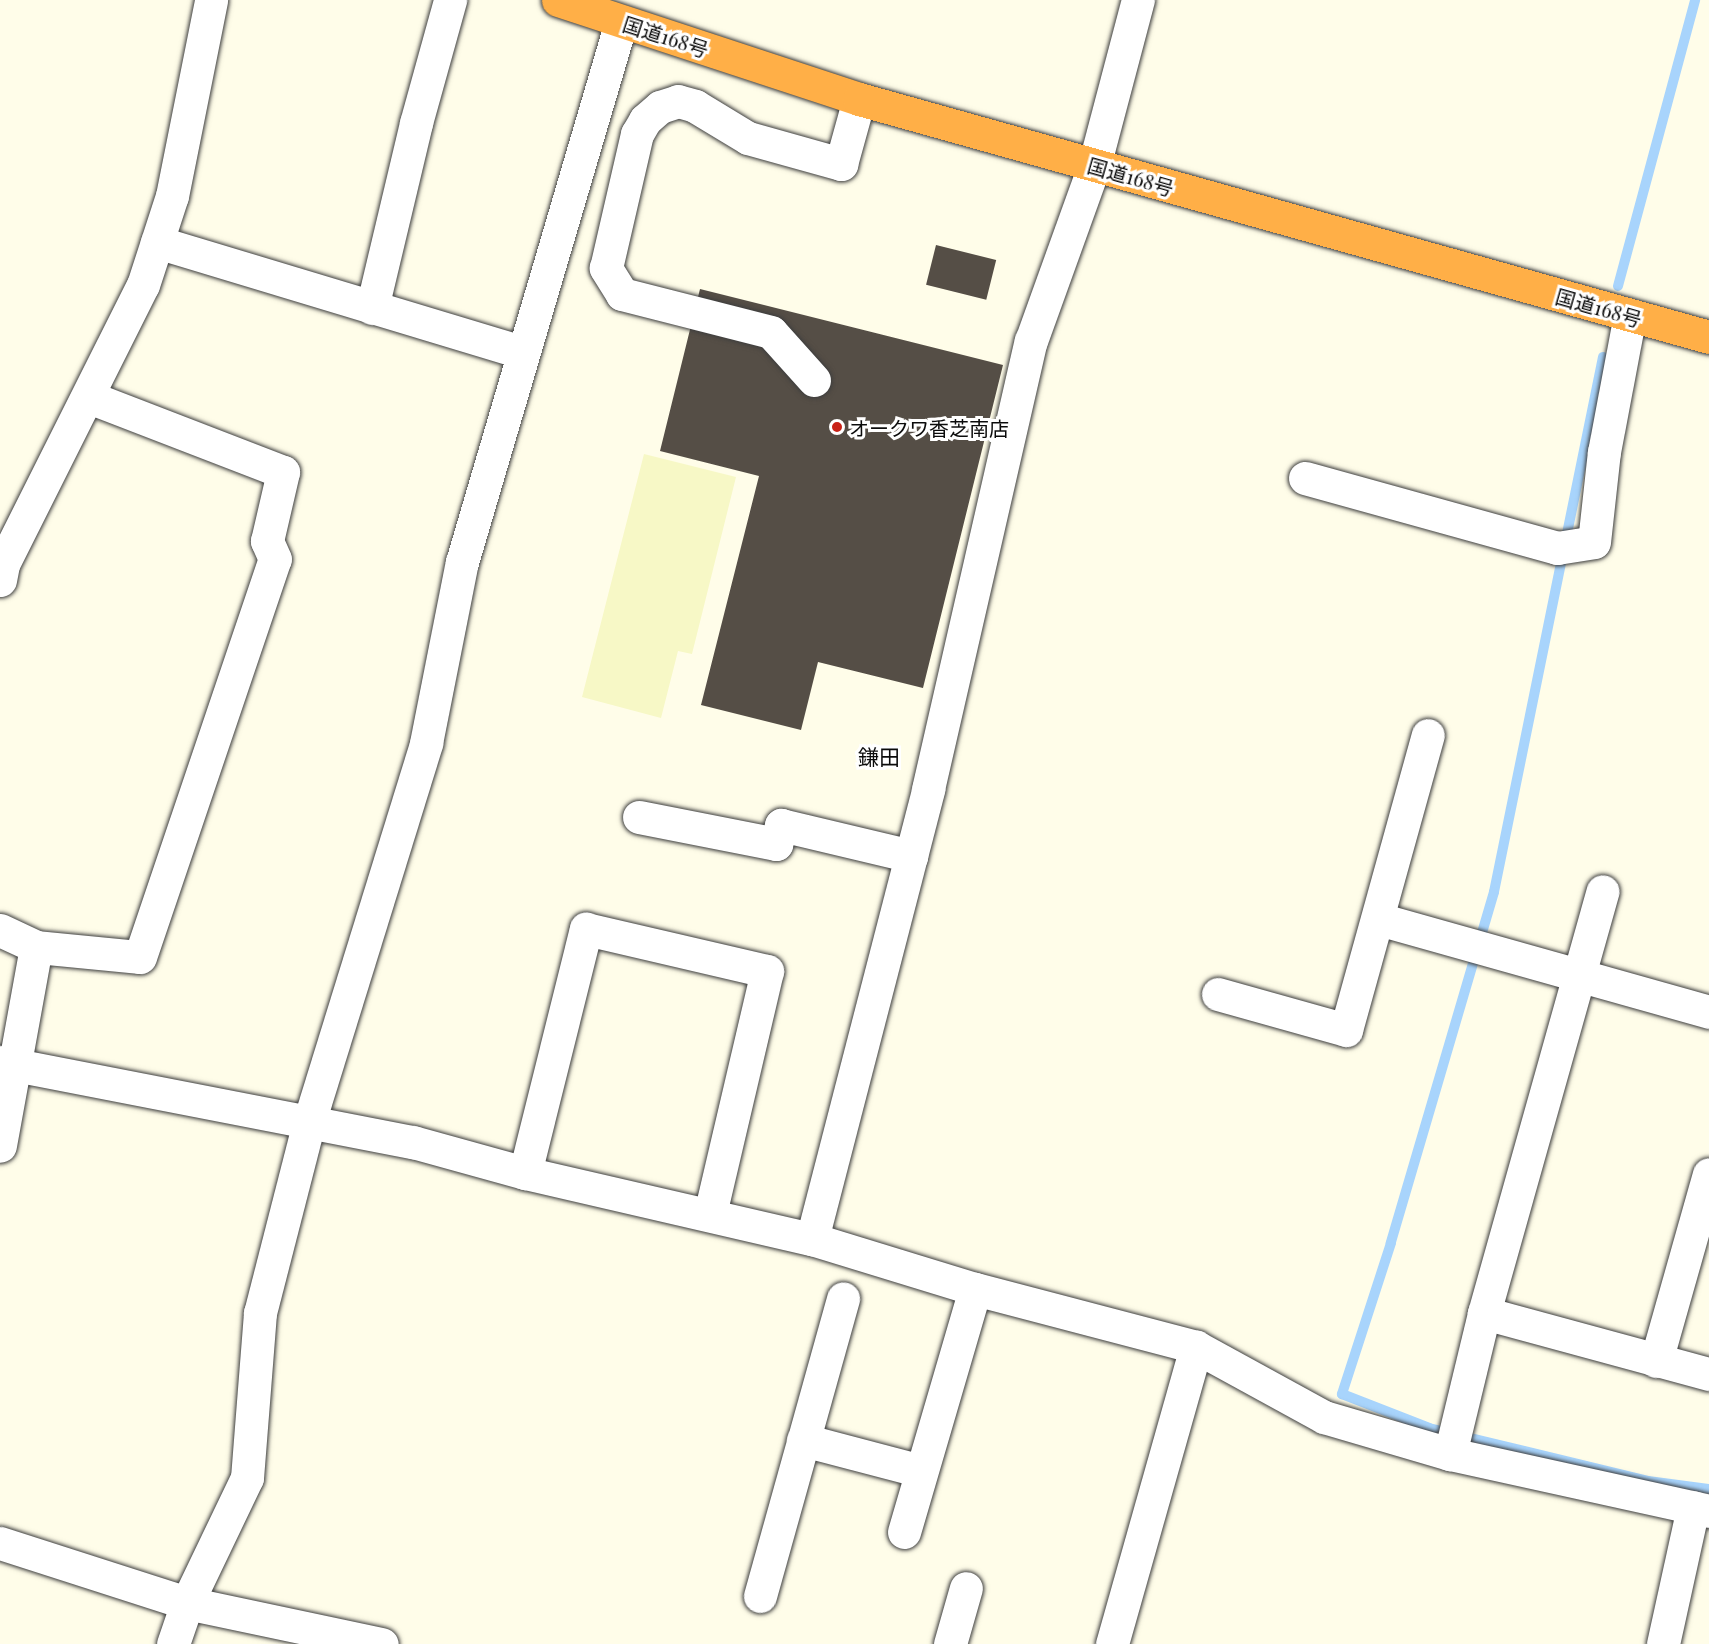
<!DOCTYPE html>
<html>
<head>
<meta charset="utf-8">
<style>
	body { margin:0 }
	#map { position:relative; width:1709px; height:1644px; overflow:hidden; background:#fffde9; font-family:"Playfair Display","Noto Sans JP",serif }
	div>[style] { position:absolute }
	.farmland>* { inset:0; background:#f7f8c6 }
	.stream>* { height:10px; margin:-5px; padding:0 5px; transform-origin:5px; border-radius:5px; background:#a8d4fc }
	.building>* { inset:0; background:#554e46; transform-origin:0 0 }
	.roads { filter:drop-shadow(0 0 2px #3e3e3e) drop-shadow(0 0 2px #3e3e3e) }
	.minor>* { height:33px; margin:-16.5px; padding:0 16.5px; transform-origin:16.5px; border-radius:16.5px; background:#fff }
	.highway>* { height:33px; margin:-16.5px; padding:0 16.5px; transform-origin:16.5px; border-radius:16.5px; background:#ffaf47 }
	.dots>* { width:16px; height:16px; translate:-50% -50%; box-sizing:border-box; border:3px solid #fff; border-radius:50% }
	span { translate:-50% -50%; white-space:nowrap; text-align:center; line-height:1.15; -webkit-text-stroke:6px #fff; paint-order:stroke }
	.street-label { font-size:20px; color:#0b0b0b }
	.poi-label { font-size:20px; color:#0b0b0b }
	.left { translate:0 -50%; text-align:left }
	.neighbourhood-label { font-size:21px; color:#0b0b0b }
</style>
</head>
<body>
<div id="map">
	<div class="farmland">
		<i style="clip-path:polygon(644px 454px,736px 477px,692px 654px,678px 651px,661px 718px,582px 697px)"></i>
	</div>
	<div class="stream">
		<i style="left:1618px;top:286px;width:296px;rotate:-74.9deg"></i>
		<i style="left:1603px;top:357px;width:546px;rotate:101.52deg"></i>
		<i style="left:1494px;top:892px;width:366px;rotate:106.4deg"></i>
		<i style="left:1391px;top:1243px;width:159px;rotate:108deg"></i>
		<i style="left:1342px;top:1394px;width:93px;rotate:21.3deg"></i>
		<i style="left:1429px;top:1428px;width:225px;rotate:13.6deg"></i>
		<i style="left:1648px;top:1481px;width:62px;rotate:7.5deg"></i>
	</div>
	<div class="building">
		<i style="left:936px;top:245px;width:62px;height:41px;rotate:14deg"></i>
		<i style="clip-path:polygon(700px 289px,1003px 365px,923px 688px,818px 662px,801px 730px,701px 705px,759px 476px,660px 451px)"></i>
	</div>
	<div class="roads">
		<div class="minor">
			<i style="left:157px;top:242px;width:381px;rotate:16.8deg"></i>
			<i style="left:372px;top:308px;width:190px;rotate:-76.6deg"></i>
			<i style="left:416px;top:123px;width:128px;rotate:-74.5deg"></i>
			<i style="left:814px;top:380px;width:64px;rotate:-131.9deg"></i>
			<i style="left:771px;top:332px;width:154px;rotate:-165.7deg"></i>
			<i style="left:622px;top:294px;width:31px;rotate:-122deg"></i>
			<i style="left:606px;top:268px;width:138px;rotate:-77deg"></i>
			<i style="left:637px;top:134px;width:16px;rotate:-60deg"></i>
			<i style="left:645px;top:120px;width:20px;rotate:-41deg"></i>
			<i style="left:660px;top:107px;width:19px;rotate:-18deg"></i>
			<i style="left:678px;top:101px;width:18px;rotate:16deg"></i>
			<i style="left:695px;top:106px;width:62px;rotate:31.1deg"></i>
			<i style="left:748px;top:138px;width:97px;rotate:15.6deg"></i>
			<i style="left:841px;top:164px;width:67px;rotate:-74.5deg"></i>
			<i style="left:1305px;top:478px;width:262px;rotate:15.5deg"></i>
			<i style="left:1557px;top:548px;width:37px;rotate:-9deg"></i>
			<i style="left:1594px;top:542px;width:91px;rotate:-83.7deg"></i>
			<i style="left:1604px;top:452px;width:139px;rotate:-79.3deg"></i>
			<i style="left:0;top:580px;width:16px;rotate:-79deg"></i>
			<i style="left:3px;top:564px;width:312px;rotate:-63.4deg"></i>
			<i style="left:143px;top:285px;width:94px;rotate:-72deg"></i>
			<i style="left:172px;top:196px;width:200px;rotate:-78.7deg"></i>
			<i style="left:639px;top:817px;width:140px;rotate:11.1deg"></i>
			<i style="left:776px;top:844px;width:20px;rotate:-75deg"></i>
			<i style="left:781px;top:825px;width:134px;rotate:13.4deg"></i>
			<i style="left:1379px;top:919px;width:343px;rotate:15.7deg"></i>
			<i style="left:0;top:930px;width:40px;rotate:25deg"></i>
			<i style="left:36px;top:947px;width:202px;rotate:100.3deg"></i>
			<i style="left:36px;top:947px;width:104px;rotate:5.5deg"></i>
			<i style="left:140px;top:957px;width:420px;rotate:-71.3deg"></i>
			<i style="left:275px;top:559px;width:20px;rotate:-114deg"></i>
			<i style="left:267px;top:541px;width:71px;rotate:-76.9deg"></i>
			<i style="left:283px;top:472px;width:208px;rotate:-158.9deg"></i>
			<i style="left:1218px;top:994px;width:133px;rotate:15.7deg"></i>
			<i style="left:1346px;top:1030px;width:306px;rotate:-74.5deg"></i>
			<i style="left:0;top:1062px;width:421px;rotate:11deg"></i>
			<i style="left:413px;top:1142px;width:116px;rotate:15.5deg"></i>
			<i style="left:525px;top:1173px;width:294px;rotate:13deg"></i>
			<i style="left:812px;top:1239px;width:170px;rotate:17.1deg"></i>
			<i style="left:975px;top:1289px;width:228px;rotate:14.7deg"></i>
			<i style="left:1196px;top:1347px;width:146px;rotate:28.7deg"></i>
			<i style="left:1324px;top:1417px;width:131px;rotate:16.4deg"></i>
			<i style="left:1450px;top:1454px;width:265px;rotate:12.4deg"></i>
			<i style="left:525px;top:1173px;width:252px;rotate:-76deg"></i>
			<i style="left:586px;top:929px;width:186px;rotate:13.1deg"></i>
			<i style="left:767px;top:971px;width:250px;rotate:103.2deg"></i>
			<i style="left:812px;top:1239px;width:465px;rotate:-75.5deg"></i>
			<i style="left:928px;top:789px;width:460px;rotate:-77.1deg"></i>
			<i style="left:1031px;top:341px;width:186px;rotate:-70.2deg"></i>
			<i style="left:1094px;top:166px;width:172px;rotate:-75.2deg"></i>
			<i style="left:1484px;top:1313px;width:233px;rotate:15.2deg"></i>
			<i style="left:1656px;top:1361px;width:194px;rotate:-74.2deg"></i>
			<i style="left:803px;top:1440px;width:122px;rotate:14.7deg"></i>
			<i style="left:1450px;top:1454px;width:145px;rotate:-76.4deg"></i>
			<i style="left:1484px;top:1313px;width:438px;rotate:-74.3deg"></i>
			<i style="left:904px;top:1532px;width:253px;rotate:-73.7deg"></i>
			<i style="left:0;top:1543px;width:196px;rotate:17.8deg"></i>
			<i style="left:187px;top:1603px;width:199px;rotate:11.9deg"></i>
			<i style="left:760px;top:1596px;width:309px;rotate:-74.4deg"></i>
			<i style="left:173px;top:1644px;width:43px;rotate:-71.1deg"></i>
			<i style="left:187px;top:1603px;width:139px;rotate:-64.4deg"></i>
			<i style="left:247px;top:1478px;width:166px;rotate:-85.5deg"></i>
			<i style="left:260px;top:1313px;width:197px;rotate:-75.6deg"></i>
			<i style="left:309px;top:1122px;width:397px;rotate:-72.8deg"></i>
			<i style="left:426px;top:743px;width:185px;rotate:-78.8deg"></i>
			<i style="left:462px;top:562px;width:563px;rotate:-73.59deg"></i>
			<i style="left:950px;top:1644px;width:58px;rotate:-74.1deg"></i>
			<i style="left:1112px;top:1644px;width:309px;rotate:-74.2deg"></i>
			<i style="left:1663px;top:1644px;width:140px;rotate:-77.6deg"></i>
		</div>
		<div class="highway">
			<i style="left:558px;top:0;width:317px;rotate:18.2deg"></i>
			<i style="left:859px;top:99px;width:883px;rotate:15.64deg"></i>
		</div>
	</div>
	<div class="dots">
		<i style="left:837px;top:427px;background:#c82116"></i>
	</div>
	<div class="street-label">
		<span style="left:666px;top:36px;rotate:18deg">国道168号</span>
		<span style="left:1131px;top:176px;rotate:16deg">国道168号</span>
		<span style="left:1599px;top:307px;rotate:16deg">国道168号</span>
	</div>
	<div class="poi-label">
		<span class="left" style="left:849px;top:427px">オークワ香芝南店</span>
	</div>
	<div class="neighbourhood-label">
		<span style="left:879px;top:756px">鎌田</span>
	</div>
</div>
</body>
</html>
